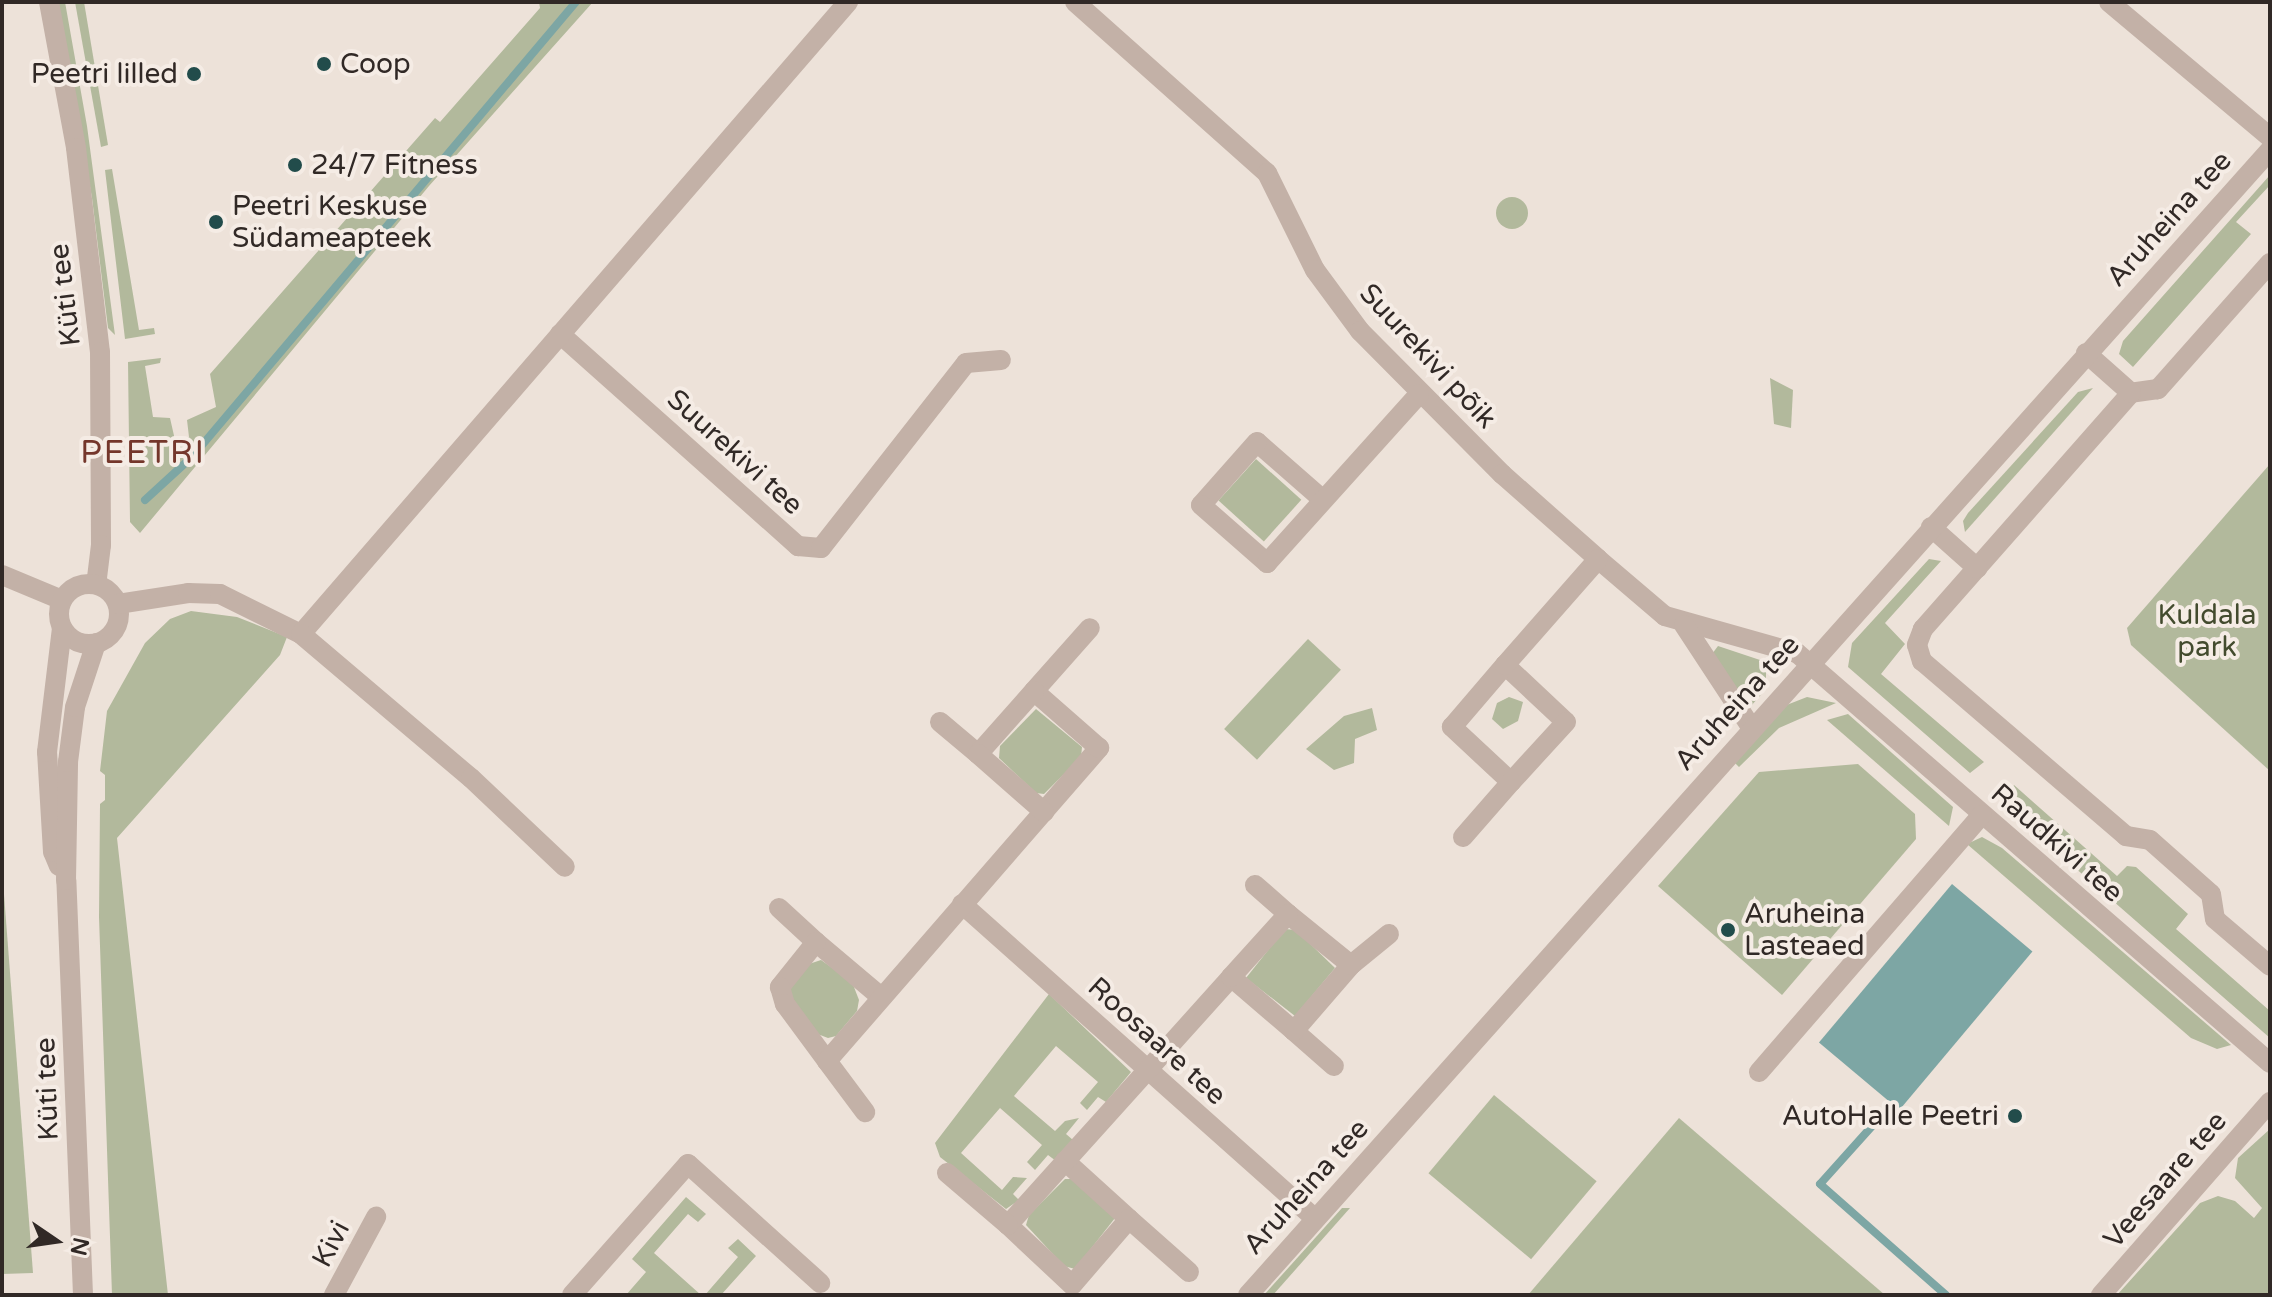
<!DOCTYPE html>
<html>
<head>
<meta charset="utf-8">
<style>
	body { margin:0 }
	#map { position:relative; width:2272px; height:1297px; overflow:hidden; background:#ede2d9; font-family:"Varela Round",sans-serif }
	div>[style] { position:absolute }
	.green>* { inset:0; background:#b2b99c; transform-origin:0 0 }
	.round { border-radius:50% }
	.water>* { inset:0; background:#7da6a4; transform-origin:0 0 }
	.stream>* { height:8px; margin:-4px; padding:0 4px; transform-origin:4px; border-radius:4px; background:#7da6a4 }
	.minor>* { height:20px; margin:-10px; padding:0 10px; transform-origin:10px; border-radius:10px; background:#c3b1a7 }
	.minor>.ring { margin:-10px; padding:0; box-sizing:content-box; background:none; border:20px solid #c3b1a7; border-radius:50% }
	.dots>* { width:22px; height:22px; translate:-50% -50%; box-sizing:border-box; border:4px solid #f5ece5; border-radius:50% }
	span { translate:-50% -50%; white-space:nowrap; text-align:center; line-height:1.15; -webkit-text-stroke:8px #f5ece5; paint-order:stroke }
	.poi-label { font-size:28px; color:#312926 }
	.left { translate:0 -50%; text-align:left }
	.right { translate:-100% -50%; text-align:right }
	.street-label { font-size:28px; color:#312926 }
	.park-label { font-size:28px; color:#434b2e }
	.quarter-label { font-size:32px; color:#74362b; letter-spacing:2px }
	.frame { position:absolute; inset:0; border:4px solid #312926; pointer-events:none }
	.north { position:absolute; left:16px; top:1201px; width:80px; height:80px; -webkit-text-stroke:6px #f5ece5; paint-order:stroke; rotate:103deg; font-size:22px; font-weight:700; line-height:32px; text-align:center; color:#312926 }
	.north::after { content:''; display:block; margin:auto; width:28px; height:36px; background:#312926; clip-path:polygon(50% 0,100% 100%,50% 72%,0 100%) }
</style>
</head>
<body>
<div id="map">
	<div class="green">
		<i style="clip-path:polygon(58px 2px,65px 2px,87px 126px,115px 335px,108px 328px,92px 198px)"></i>
		<i style="clip-path:polygon(75px 2px,84px 2px,108px 145px,101px 147px)"></i>
		<i style="clip-path:polygon(539px 2px,593px 2px,429px 186px,140px 533px,130px 522px,128px 362px,161px 358px,160px 363px,145px 366px,153px 417px,170px 418px,175px 440px,189px 437px,187px 420px,216px 407px,210px 374px,435px 118px,440px 122px,540px 8px)"></i>
		<i style="clip-path:polygon(112px 169px,139px 330px,154px 328px,155px 334px,125px 339px,105px 170px)"></i>
		<i style="clip-path:polygon(2270px 175px,2270px 185px,2236px 222px,2251px 234px,2133px 367px,2119px 354px,2123px 341px)"></i>
		<i class="round" style="left:1496px;top:197px;width:32px;height:32px"></i>
		<i style="clip-path:polygon(1770px 378px,1793px 390px,1791px 428px,1774px 424px)"></i>
		<i style="clip-path:polygon(2093px 388px,1965px 532px,1963px 521px,1968px 513px,2078px 392px)"></i>
		<i style="left:1256px;top:459px;width:61px;height:56px;rotate:42deg"></i>
		<i style="clip-path:polygon(2270px 464px,2270px 771px,2131px 645px,2127px 628px)"></i>
		<i style="clip-path:polygon(1929px 559px,1941px 561px,1885px 623px,1905px 644px,1881px 674px,1984px 762px,1970px 773px,1848px 667px,1852px 643px)"></i>
		<i style="clip-path:polygon(191px 611px,237px 617px,287px 637px,280px 655px,117px 838px,168px 1295px,112px 1295px,99px 917px,100px 804px,105px 800px,105px 775px,100px 771px,107px 711px,145px 643px,170px 619px)"></i>
		<i style="left:1308px;top:639px;width:45px;height:123px;rotate:43deg"></i>
		<i style="clip-path:polygon(1718px 646px,1766px 662px,1766px 689px,1751px 706px,1745px 706px,1712px 654px)"></i>
		<i style="clip-path:polygon(1509px 697px,1523px 702px,1518px 721px,1503px 729px,1492px 719px,1497px 703px)"></i>
		<i style="clip-path:polygon(1807px 697px,1836px 703px,1779px 728px,1739px 767px,1734px 762px,1784px 706px)"></i>
		<i style="clip-path:polygon(1372px 708px,1377px 730px,1355px 739px,1354px 763px,1334px 770px,1306px 749px,1344px 716px)"></i>
		<i style="clip-path:polygon(1036px 709px,1082px 747px,1081px 757px,1044px 794px,1036px 793px,999px 758px,1000px 746px)"></i>
		<i style="clip-path:polygon(1848px 714px,1953px 807px,1949px 826px,1827px 720px)"></i>
		<i style="clip-path:polygon(1858px 764px,1915px 814px,1916px 839px,1782px 995px,1658px 886px,1759px 772px)"></i>
		<i style="clip-path:polygon(2014px 785px,2117px 876px,2127px 866px,2136px 867px,2188px 914px,2176px 929px,2270px 1011px,2270px 1038px,2011px 812px,2005px 804px)"></i>
		<i style="clip-path:polygon(1982px 837px,2002px 848px,2231px 1045px,2217px 1049px,2191px 1038px,1967px 844px)"></i>
		<i style="clip-path:polygon(2px 868px,33px 1273px,2px 1274px)"></i>
		<i style="clip-path:polygon(1285px 929px,1296px 930px,1335px 968px,1295px 1016px,1246px 978px)"></i>
		<i style="clip-path:polygon(821px 960px,852px 982px,859px 1000px,857px 1011px,836px 1036px,828px 1038px,815px 1033px,792px 999px,790px 985px,809px 964px)"></i>
		<i style="clip-path:polygon(1049px 994px,1131px 1072px,1106px 1102px,1098px 1097px,1087px 1110px,1080px 1103px,1098px 1082px,1056px 1046px,1014px 1096px,1055px 1131px,1065px 1121px,1079px 1118px,1066px 1134px,1073px 1140px,1056px 1161px,1048px 1155px,1035px 1170px,1027px 1162px,1042px 1145px,1000px 1108px,961px 1153px,1002px 1190px,1013px 1177px,1027px 1178px,1013px 1194px,1019px 1200px,1006px 1209px,940px 1157px,935px 1143px)"></i>
		<i style="left:1494px;top:1095px;width:134px;height:102px;rotate:40deg"></i>
		<i style="clip-path:polygon(1679px 1118px,1885px 1295px,1528px 1295px)"></i>
		<i style="clip-path:polygon(2270px 1129px,2270px 1295px,2117px 1295px,2200px 1203px,2218px 1196px,2235px 1201px,2254px 1218px,2262px 1208px,2235px 1178px,2238px 1158px)"></i>
		<i style="clip-path:polygon(1065px 1179px,1072px 1179px,1115px 1218px,1075px 1269px,1064px 1266px,1026px 1225px,1029px 1215px)"></i>
		<i style="clip-path:polygon(686px 1197px,706px 1214px,698px 1222px,688px 1214px,654px 1253px,701px 1295px,626px 1295px,646px 1272px,632px 1259px)"></i>
		<i style="clip-path:polygon(1342px 1208px,1350px 1208px,1273px 1295px,1264px 1295px)"></i>
		<i style="clip-path:polygon(738px 1239px,756px 1256px,721px 1295px,705px 1295px,738px 1257px,728px 1248px)"></i>
	</div>
	<div class="water">
		<i style="left:1952px;top:884px;width:105px;height:207px;rotate:40deg"></i>
	</div>
	<div class="stream">
		<i style="left:145px;top:500px;width:64px;rotate:-42.5deg"></i>
		<i style="left:192px;top:457px;width:595px;rotate:-49.84deg"></i>
		<i style="left:1891px;top:1105px;width:106px;rotate:131.9deg"></i>
		<i style="left:1820px;top:1184px;width:168px;rotate:41.4deg"></i>
	</div>
	<div class="minor">
		<i style="left:49px;top:2px;width:148px;rotate:79.5deg"></i>
		<i style="left:76px;top:148px;width:205px;rotate:83.3deg"></i>
		<i style="left:100px;top:352px;width:193px;rotate:89.7deg"></i>
		<i style="left:101px;top:545px;width:39px;rotate:97deg"></i>
		<i style="left:1075px;top:2px;width:257px;rotate:41.7deg"></i>
		<i style="left:1267px;top:173px;width:108px;rotate:63.7deg"></i>
		<i style="left:1315px;top:270px;width:76px;rotate:53.6deg"></i>
		<i style="left:1360px;top:331px;width:202px;rotate:45.2deg"></i>
		<i style="left:1502px;top:474px;width:128px;rotate:41.5deg"></i>
		<i style="left:1598px;top:559px;width:88px;rotate:40.4deg"></i>
		<i style="left:1665px;top:616px;width:137px;rotate:15.7deg"></i>
		<i style="left:1797px;top:653px;width:626px;rotate:40.92deg"></i>
		<i style="left:2109px;top:2px;width:210px;rotate:40deg"></i>
		<i style="left:2270px;top:263px;width:169px;rotate:131.6deg"></i>
		<i style="left:2158px;top:389px;width:27px;rotate:172deg"></i>
		<i style="left:2131px;top:393px;width:315px;rotate:131.4deg"></i>
		<i style="left:1923px;top:629px;width:17px;rotate:111deg"></i>
		<i style="left:1917px;top:645px;width:17px;rotate:73deg"></i>
		<i style="left:1922px;top:661px;width:269px;rotate:40.6deg"></i>
		<i style="left:2126px;top:836px;width:24px;rotate:9deg"></i>
		<i style="left:2150px;top:840px;width:81px;rotate:41.5deg"></i>
		<i style="left:2211px;top:894px;width:25px;rotate:81deg"></i>
		<i style="left:2215px;top:919px;width:72px;rotate:40.5deg"></i>
		<i style="left:560px;top:334px;width:319px;rotate:41.7deg"></i>
		<i style="left:798px;top:546px;width:23px;rotate:5deg"></i>
		<i style="left:821px;top:548px;width:235px;rotate:-51.9deg"></i>
		<i style="left:966px;top:363px;width:35px;rotate:-5deg"></i>
		<i style="left:2086px;top:353px;width:60px;rotate:41.6deg"></i>
		<i style="left:1322px;top:499px;width:86px;rotate:-138.8deg"></i>
		<i style="left:1257px;top:442px;width:84px;rotate:131.6deg"></i>
		<i style="left:1201px;top:505px;width:88px;rotate:41.3deg"></i>
		<i style="left:1267px;top:563px;width:227px;rotate:-48deg"></i>
		<i style="left:1931px;top:527px;width:62px;rotate:41.7deg"></i>
		<i style="left:2px;top:575px;width:65px;rotate:22.6deg"></i>
		<i class="ring" style="left:59px;top:584px;width:40px;height:40px"></i>
		<i style="left:118px;top:604px;width:71px;rotate:-8.9deg"></i>
		<i style="left:188px;top:593px;width:32px;rotate:2deg"></i>
		<i style="left:220px;top:594px;width:90px;rotate:26.3deg"></i>
		<i style="left:301px;top:634px;width:836px;rotate:-49.12deg"></i>
		<i style="left:1684px;top:625px;width:122px;rotate:56.7deg"></i>
		<i style="left:301px;top:634px;width:223px;rotate:40.3deg"></i>
		<i style="left:471px;top:778px;width:129px;rotate:43.4deg"></i>
		<i style="left:1505px;top:665px;width:83px;rotate:43.1deg"></i>
		<i style="left:1566px;top:722px;width:81px;rotate:132.5deg"></i>
		<i style="left:1511px;top:782px;width:81px;rotate:-137deg"></i>
		<i style="left:1452px;top:727px;width:82px;rotate:-49.5deg"></i>
		<i style="left:1505px;top:665px;width:141px;rotate:-48.7deg"></i>
		<i style="left:1034px;top:691px;width:84px;rotate:-48.4deg"></i>
		<i style="left:940px;top:722px;width:50px;rotate:40.1deg"></i>
		<i style="left:1463px;top:837px;width:73px;rotate:-48.9deg"></i>
		<i style="left:59px;top:866px;width:15px;rotate:-113deg"></i>
		<i style="left:53px;top:852px;width:100px;rotate:-93.4deg"></i>
		<i style="left:47px;top:752px;width:125px;rotate:-83.1deg"></i>
		<i style="left:1255px;top:885px;width:44px;rotate:41.3deg"></i>
		<i style="left:962px;top:904px;width:473px;rotate:41.7deg"></i>
		<i style="left:779px;top:908px;width:50px;rotate:42.6deg"></i>
		<i style="left:1351px;top:965px;width:49px;rotate:-39.2deg"></i>
		<i style="left:881px;top:997px;width:85px;rotate:-139.8deg"></i>
		<i style="left:816px;top:942px;width:58px;rotate:128.7deg"></i>
		<i style="left:780px;top:987px;width:18px;rotate:74deg"></i>
		<i style="left:785px;top:1004px;width:71px;rotate:53.6deg"></i>
		<i style="left:827px;top:1061px;width:415px;rotate:-49deg"></i>
		<i style="left:1099px;top:748px;width:86px;rotate:-138.8deg"></i>
		<i style="left:1034px;top:691px;width:84px;rotate:131.6deg"></i>
		<i style="left:978px;top:754px;width:88px;rotate:41.3deg"></i>
		<i style="left:1294px;top:1031px;width:53px;rotate:41.2deg"></i>
		<i style="left:827px;top:1061px;width:64px;rotate:53.3deg"></i>
		<i style="left:1759px;top:1072px;width:340px;rotate:-49.1deg"></i>
		<i style="left:1065px;top:1161px;width:86px;rotate:42.2deg"></i>
		<i style="left:1129px;top:1219px;width:87px;rotate:130.8deg"></i>
		<i style="left:1072px;top:1285px;width:88px;rotate:-136.8deg"></i>
		<i style="left:1008px;top:1225px;width:334px;rotate:-48deg"></i>
		<i style="left:1231px;top:977px;width:83px;rotate:40.6deg"></i>
		<i style="left:1294px;top:1031px;width:87px;rotate:-49.2deg"></i>
		<i style="left:1351px;top:965px;width:81px;rotate:-141deg"></i>
		<i style="left:1288px;top:914px;width:85px;rotate:132.1deg"></i>
		<i style="left:947px;top:1173px;width:80px;rotate:40.4deg"></i>
		<i style="left:1129px;top:1219px;width:80px;rotate:41.5deg"></i>
		<i style="left:83px;top:1295px;width:415px;rotate:-92.3deg"></i>
		<i style="left:66px;top:880px;width:118px;rotate:-89deg"></i>
		<i style="left:68px;top:762px;width:55px;rotate:-82.7deg"></i>
		<i style="left:75px;top:707px;width:67px;rotate:-71.8deg"></i>
		<i style="left:334px;top:1295px;width:89px;rotate:-61.7deg"></i>
		<i style="left:572px;top:1295px;width:175px;rotate:-48.5deg"></i>
		<i style="left:688px;top:1164px;width:178px;rotate:42deg"></i>
		<i style="left:1248px;top:1295px;width:1535px;rotate:-48.25deg"></i>
		<i style="left:2101px;top:1295px;width:257px;rotate:-48.8deg"></i>
	</div>
	<div class="dots">
		<i style="left:324px;top:64px;background:#224c4b"></i>
		<i style="left:194px;top:74px;background:#224c4b"></i>
		<i style="left:295px;top:165px;background:#224c4b"></i>
		<i style="left:216px;top:222px;background:#224c4b"></i>
		<i style="left:1728px;top:930px;background:#224c4b"></i>
		<i style="left:2015px;top:1116px;background:#224c4b"></i>
	</div>
	<div class="poi-label">
		<span class="left" style="left:340px;top:64px">Coop</span>
		<span class="right" style="left:178px;top:74px">Peetri lilled</span>
		<span class="left" style="left:311px;top:165px">24/7 Fitness</span>
		<span class="left" style="left:232px;top:222px">Peetri Keskuse<br>Südameapteek</span>
		<span class="left" style="left:1744px;top:930px">Aruheina<br>Lasteaed</span>
		<span class="right" style="left:1999px;top:1116px">AutoHalle Peetri</span>
	</div>
	<div class="street-label">
		<span style="left:2169px;top:219px;rotate:-48deg">Aruheina tee</span>
		<span style="left:65px;top:295px;rotate:-97deg">Küti tee</span>
		<span style="left:1428px;top:356px;rotate:47deg">Suurekivi põik</span>
		<span style="left:735px;top:452px;rotate:42deg">Suurekivi tee</span>
		<span style="left:1737px;top:703px;rotate:-48deg">Aruheina tee</span>
		<span style="left:2057px;top:843px;rotate:41deg">Raudkivi tee</span>
		<span style="left:1157px;top:1041px;rotate:42deg">Roosaare tee</span>
		<span style="left:47px;top:1089px;rotate:-92deg">Küti tee</span>
		<span style="left:2165px;top:1180px;rotate:-49deg">Veesaare tee</span>
		<span style="left:1306px;top:1187px;rotate:-48deg">Aruheina tee</span>
		<span style="left:331px;top:1244px;rotate:-62deg">Kivi</span>
	</div>
	<div class="park-label">
		<span style="left:2207px;top:631px">Kuldala<br>park</span>
	</div>
	<div class="quarter-label">
		<span style="left:143px;top:453px">PEETRI</span>
	</div>
	<div class="frame"></div>
	<div class="north">N</div>
</div>
</body>
</html>
